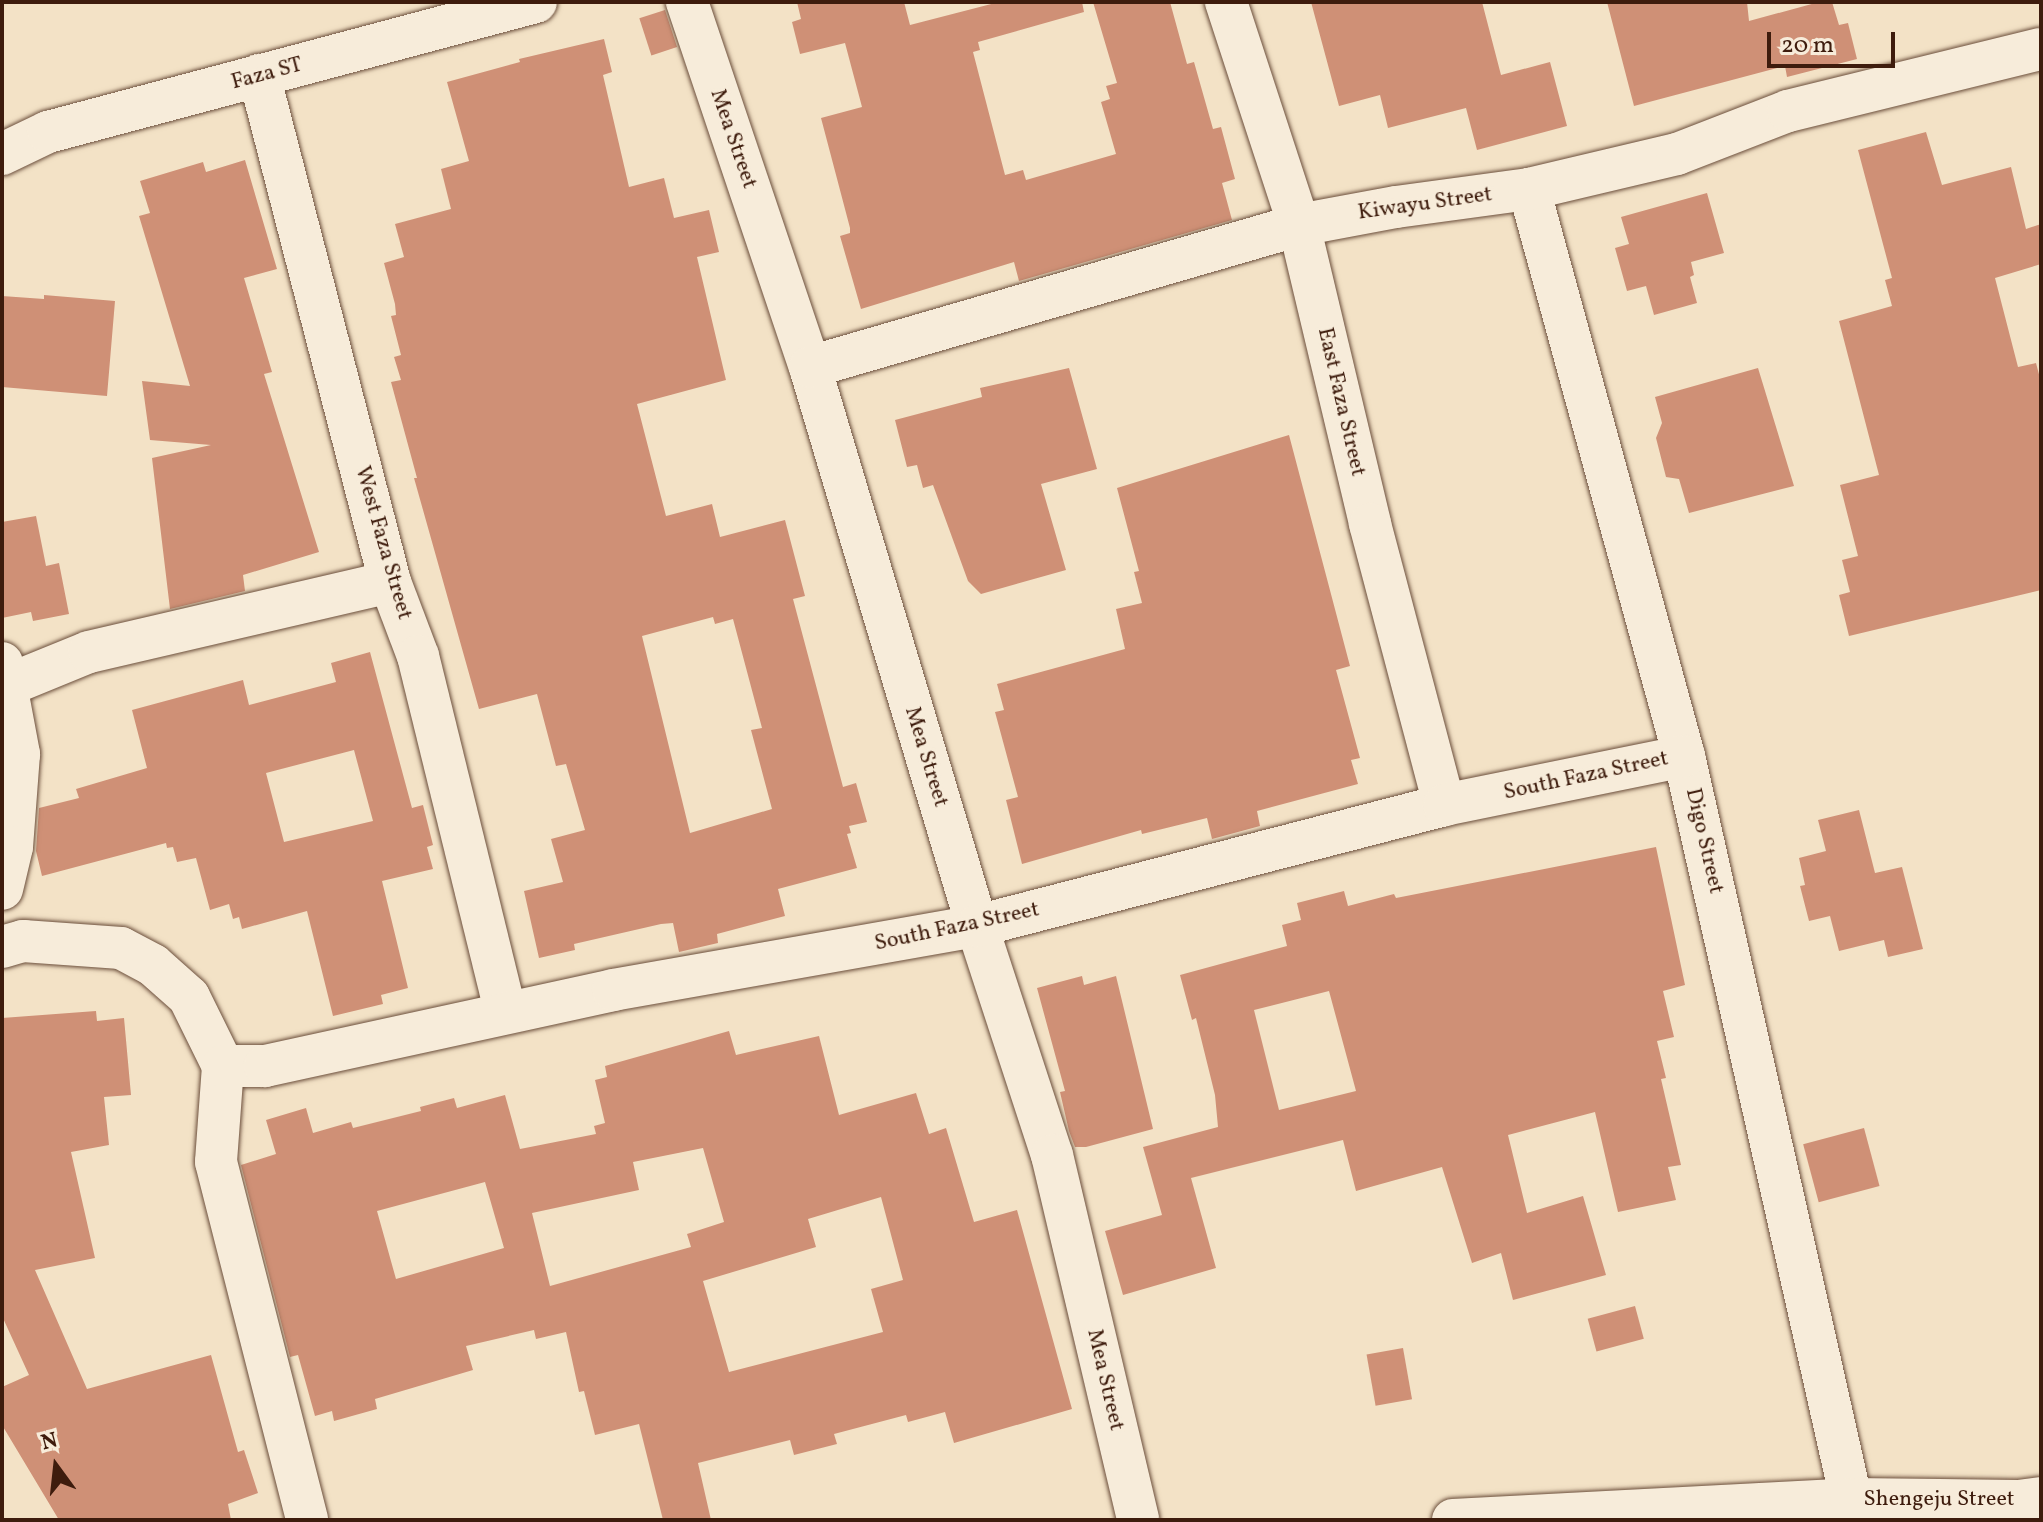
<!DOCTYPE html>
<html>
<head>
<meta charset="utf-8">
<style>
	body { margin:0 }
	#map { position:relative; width:2043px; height:1522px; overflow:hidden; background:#f3e2c6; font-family:Vollkorn,serif }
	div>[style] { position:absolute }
	.building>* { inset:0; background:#cf9076; transform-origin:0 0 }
	.roads { filter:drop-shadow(0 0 2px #6b4e3b) drop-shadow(0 0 2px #6b4e3b) }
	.minor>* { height:42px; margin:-21px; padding:0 21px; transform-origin:21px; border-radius:21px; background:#f7ecda }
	span { translate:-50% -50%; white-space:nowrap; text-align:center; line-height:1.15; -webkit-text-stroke:6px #f7ecda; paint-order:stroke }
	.street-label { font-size:22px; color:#3e1c0d }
	.frame { position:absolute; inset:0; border:4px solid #3e1c0d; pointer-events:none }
	.north { position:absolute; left:16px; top:1426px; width:80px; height:80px; -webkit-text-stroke:6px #f7ecda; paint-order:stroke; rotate:345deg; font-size:22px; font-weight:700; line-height:32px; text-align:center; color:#3e1c0d }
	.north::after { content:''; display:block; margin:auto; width:28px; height:36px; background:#3e1c0d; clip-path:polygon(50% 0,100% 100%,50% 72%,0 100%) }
	.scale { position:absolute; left:1767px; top:32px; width:128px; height:36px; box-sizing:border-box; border:4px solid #3e1c0d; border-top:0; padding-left:10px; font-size:24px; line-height:28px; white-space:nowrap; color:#3e1c0d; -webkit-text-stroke:6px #f7ecda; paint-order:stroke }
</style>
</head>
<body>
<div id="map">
	<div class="building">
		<i style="clip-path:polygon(797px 2px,904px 2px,910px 25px,999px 2px,1082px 2px,1084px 12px,978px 42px,980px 50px,973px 52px,1005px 175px,1023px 170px,1026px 180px,1116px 154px,1101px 102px,1110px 99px,1106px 86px,1117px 83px,1093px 2px,1170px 2px,1187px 64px,1194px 62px,1213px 129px,1221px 127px,1235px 179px,1222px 183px,1232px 220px,1019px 281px,1014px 262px,861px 309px,840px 236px,850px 233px,850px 228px,821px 118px,862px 107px,845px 43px,800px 54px,792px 22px,801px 19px)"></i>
		<i style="clip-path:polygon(1311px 2px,1482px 2px,1501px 75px,1550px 62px,1567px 126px,1477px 150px,1466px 108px,1388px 128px,1380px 95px,1339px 106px)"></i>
		<i style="clip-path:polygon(1607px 2px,1747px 2px,1749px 21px,1819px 2px,1832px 2px,1839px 25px,1848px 23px,1857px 59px,1787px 77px,1785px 66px,1634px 106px)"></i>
		<i style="left:665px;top:10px;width:39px;height:27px;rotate:72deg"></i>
		<i style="clip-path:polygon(evenodd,604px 39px,612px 72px,603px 75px,629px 187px,664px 178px,674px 218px,709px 210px,719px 252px,697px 257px,726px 380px,637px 404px,666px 516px,712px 504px,720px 537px,785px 520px,805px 596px,793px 599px,843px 787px,856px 783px,867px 822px,849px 826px,851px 833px,847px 834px,857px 868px,778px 889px,785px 916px,717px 934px,718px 943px,679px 952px,673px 923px,661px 924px,574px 944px,575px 950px,539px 958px,524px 891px,563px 882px,551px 839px,585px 830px,566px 764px,556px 766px,537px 694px,479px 709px,414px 478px,417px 478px,391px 382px,401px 380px,394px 357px,401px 355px,391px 316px,396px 315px,395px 304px,384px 263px,404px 257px,395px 224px,451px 209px,441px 169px,469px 161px,447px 82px,520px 62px,519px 59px,604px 39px,713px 617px,715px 624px,733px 619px,762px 728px,751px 730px,772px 809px,690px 833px,642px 636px,713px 617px)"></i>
		<i style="clip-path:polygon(1926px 132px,1942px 185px,2011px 167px,2026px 229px,2041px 224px,2041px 264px,1995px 278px,2018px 367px,2036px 363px,2041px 382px,2041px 590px,1849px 636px,1839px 595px,1850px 592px,1842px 560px,1858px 556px,1840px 485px,1879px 475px,1839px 321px,1892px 306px,1885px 280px,1892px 278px,1858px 150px)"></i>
		<i style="clip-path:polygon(245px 160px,277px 269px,244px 278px,272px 372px,264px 374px,319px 552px,243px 575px,245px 591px,170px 609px,152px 458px,211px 445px,150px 440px,142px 381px,190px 386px,139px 216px,150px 213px,140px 181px,203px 162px,206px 172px)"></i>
		<i style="clip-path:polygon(1707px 193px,1724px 253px,1691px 262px,1694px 275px,1690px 277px,1697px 303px,1654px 315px,1646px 286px,1627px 291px,1615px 248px,1629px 244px,1621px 217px)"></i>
		<i style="clip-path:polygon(44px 295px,115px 301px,107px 396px,2px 387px,2px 296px,44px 299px)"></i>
		<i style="clip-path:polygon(1069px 368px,1097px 469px,1041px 484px,1066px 570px,981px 594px,968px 581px,933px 485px,923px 488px,917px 465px,907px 467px,895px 420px,982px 397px,980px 388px)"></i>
		<i style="clip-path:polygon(1758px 368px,1794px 486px,1689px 513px,1679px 479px,1666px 477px,1656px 438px,1662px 423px,1655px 397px)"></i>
		<i style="clip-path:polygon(1289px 435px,1350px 666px,1336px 670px,1360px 758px,1351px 760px,1358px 784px,1257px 811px,1260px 826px,1212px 839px,1207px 818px,1142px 834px,1141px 830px,1022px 864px,1006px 800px,1018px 797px,995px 712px,1004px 710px,997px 684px,1125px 649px,1116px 609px,1142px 603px,1134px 572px,1139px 571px,1117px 488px)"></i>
		<i style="clip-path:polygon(36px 516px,46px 566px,59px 563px,69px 614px,33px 621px,31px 612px,2px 618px,2px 522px)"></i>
		<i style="clip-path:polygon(evenodd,370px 652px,412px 808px,423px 805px,433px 845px,427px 847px,433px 869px,382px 881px,408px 988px,381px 995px,383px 1004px,333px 1016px,307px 911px,242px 929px,239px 917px,233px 919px,229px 904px,210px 910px,196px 858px,177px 862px,173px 847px,167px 848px,166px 843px,42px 876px,36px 851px,39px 808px,79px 798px,76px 789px,147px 768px,132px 710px,243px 680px,249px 705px,336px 682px,331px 663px,370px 652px,354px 750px,373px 821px,284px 842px,266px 773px,354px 750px)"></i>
		<i style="clip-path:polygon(1859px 810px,1875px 873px,1902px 867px,1923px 949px,1888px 957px,1884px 940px,1839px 951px,1830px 916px,1809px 921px,1800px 886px,1805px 885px,1799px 858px,1826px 851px,1818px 820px)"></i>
		<i style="clip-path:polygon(evenodd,1656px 847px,1685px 985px,1663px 991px,1674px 1037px,1657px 1041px,1666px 1078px,1661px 1079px,1681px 1165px,1668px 1167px,1676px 1200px,1618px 1212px,1595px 1112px,1508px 1135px,1527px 1213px,1583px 1196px,1606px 1275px,1513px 1300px,1501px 1253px,1472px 1263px,1442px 1167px,1356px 1191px,1343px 1140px,1191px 1178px,1216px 1268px,1123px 1295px,1105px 1231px,1162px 1215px,1143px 1147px,1218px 1127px,1215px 1095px,1196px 1018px,1192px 1020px,1180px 975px,1287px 946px,1282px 925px,1301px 920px,1297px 903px,1344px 891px,1348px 906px,1394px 894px,1396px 898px,1656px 847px,1329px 991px,1356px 1091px,1279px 1110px,1254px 1010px,1329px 991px)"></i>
		<i style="clip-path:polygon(1082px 976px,1084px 985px,1116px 976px,1153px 1129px,1086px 1147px,1075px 1147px,1069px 1131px,1060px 1092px,1065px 1091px,1037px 988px)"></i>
		<i style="clip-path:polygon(96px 1011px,97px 1021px,124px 1018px,131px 1095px,104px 1097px,109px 1145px,71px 1152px,95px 1258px,35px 1270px,87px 1389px,211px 1355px,238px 1452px,244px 1450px,258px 1493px,228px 1504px,231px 1520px,59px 1520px,2px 1425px,2px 1387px,29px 1375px,2px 1316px,2px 1018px)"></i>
		<i style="clip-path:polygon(evenodd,729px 1031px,736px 1055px,819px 1036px,839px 1115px,916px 1093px,929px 1134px,946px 1128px,974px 1222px,1017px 1210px,1072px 1409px,954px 1443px,945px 1412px,908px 1422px,906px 1415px,834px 1434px,837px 1444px,794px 1455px,790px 1440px,698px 1463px,711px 1520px,663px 1520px,639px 1424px,595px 1435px,584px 1391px,579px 1392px,566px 1332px,536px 1339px,534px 1330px,466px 1346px,473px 1370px,375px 1399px,377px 1409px,334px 1421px,332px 1411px,315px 1416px,298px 1355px,290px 1357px,241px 1165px,276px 1154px,266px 1120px,306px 1108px,313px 1133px,351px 1122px,353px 1128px,421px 1111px,420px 1107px,454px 1098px,457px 1108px,505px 1095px,520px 1149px,596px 1134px,594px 1126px,605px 1123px,595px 1080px,607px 1077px,605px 1066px,729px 1031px,703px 1148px,724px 1222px,687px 1234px,691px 1247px,550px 1286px,532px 1213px,639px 1190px,633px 1162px,703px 1148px,729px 1031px,485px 1182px,504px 1248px,396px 1279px,377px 1211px,485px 1182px,729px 1031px,881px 1197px,903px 1280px,871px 1289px,883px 1332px,729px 1372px,703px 1281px,816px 1247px,808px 1219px,881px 1197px)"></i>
		<i style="left:1864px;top:1128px;width:60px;height:63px;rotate:75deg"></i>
		<i style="left:1635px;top:1306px;width:34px;height:49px;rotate:75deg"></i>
		<i style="left:1403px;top:1348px;width:52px;height:37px;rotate:80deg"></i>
	</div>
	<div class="roads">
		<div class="minor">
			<i style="left:687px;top:2px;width:385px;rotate:71.4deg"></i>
			<i style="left:810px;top:367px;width:583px;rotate:73.37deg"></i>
			<i style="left:977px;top:926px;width:241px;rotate:71.9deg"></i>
			<i style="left:1052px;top:1155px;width:375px;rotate:76.7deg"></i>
			<i style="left:1226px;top:2px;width:235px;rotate:71.9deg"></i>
			<i style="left:1299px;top:225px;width:307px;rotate:76.6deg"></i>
			<i style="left:1370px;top:524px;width:291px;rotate:75.2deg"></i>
			<i style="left:259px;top:75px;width:524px;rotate:75.51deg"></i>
			<i style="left:390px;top:582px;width:79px;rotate:69.3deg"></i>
			<i style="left:418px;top:656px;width:366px;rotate:76.2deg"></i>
			<i style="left:2px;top:154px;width:51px;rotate:-25.6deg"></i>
			<i style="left:48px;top:132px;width:505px;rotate:-14.92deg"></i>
			<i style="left:1529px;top:189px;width:588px;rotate:74.71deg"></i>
			<i style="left:1684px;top:756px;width:762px;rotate:77.33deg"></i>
			<i style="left:810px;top:367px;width:509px;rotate:-16.19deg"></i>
			<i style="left:1299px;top:225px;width:99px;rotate:-10.5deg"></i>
			<i style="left:1396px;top:207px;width:134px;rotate:-7.7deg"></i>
			<i style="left:1529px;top:189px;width:152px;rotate:-13.3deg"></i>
			<i style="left:1677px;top:154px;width:119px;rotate:-21.2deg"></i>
			<i style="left:1788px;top:111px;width:260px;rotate:-13.8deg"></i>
			<i style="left:2px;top:663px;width:93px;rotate:79.4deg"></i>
			<i style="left:19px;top:754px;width:93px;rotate:94.3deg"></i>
			<i style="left:12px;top:847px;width:43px;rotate:103.4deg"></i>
			<i style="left:8px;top:685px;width:87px;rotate:-22.2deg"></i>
			<i style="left:89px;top:652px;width:309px;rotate:-13.1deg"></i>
			<i style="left:2px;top:947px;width:22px;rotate:-16deg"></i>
			<i style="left:23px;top:941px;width:98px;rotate:4.1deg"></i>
			<i style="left:121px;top:948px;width:36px;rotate:28deg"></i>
			<i style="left:153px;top:965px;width:48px;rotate:41.6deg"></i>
			<i style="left:189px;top:997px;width:77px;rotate:63.8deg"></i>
			<i style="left:223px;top:1066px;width:96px;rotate:94.2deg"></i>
			<i style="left:216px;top:1162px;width:369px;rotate:75.7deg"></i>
			<i style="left:223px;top:1066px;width:42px"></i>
			<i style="left:265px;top:1066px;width:356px;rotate:-12.3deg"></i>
			<i style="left:613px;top:990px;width:370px;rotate:-10deg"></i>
			<i style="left:977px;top:926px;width:482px;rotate:-14.5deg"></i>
			<i style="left:1444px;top:805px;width:245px;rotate:-11.5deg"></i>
			<i style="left:1453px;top:1520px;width:399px;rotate:-3deg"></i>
			<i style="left:1851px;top:1499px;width:167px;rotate:0.7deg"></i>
			<i style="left:2018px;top:1501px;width:23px;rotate:-7deg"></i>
		</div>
	</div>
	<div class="street-label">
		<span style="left:267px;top:74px;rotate:-15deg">Faza ST</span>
		<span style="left:733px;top:139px;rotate:71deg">Mea Street</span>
		<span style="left:1425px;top:204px;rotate:-8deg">Kiwayu Street</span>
		<span style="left:1341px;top:402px;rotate:77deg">East Faza Street</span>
		<span style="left:383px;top:543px;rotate:74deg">West Faza Street</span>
		<span style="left:926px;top:757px;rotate:73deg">Mea Street</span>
		<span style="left:1586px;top:776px;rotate:-12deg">South Faza Street</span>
		<span style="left:1704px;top:841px;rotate:77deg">Digo Street</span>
		<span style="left:957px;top:927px;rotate:-12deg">South Faza Street</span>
		<span style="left:1105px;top:1380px;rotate:77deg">Mea Street</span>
		<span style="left:1939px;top:1500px">Shengeju Street</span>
	</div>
	<div class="frame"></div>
	<div class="north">N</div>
	<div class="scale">20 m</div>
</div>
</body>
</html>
